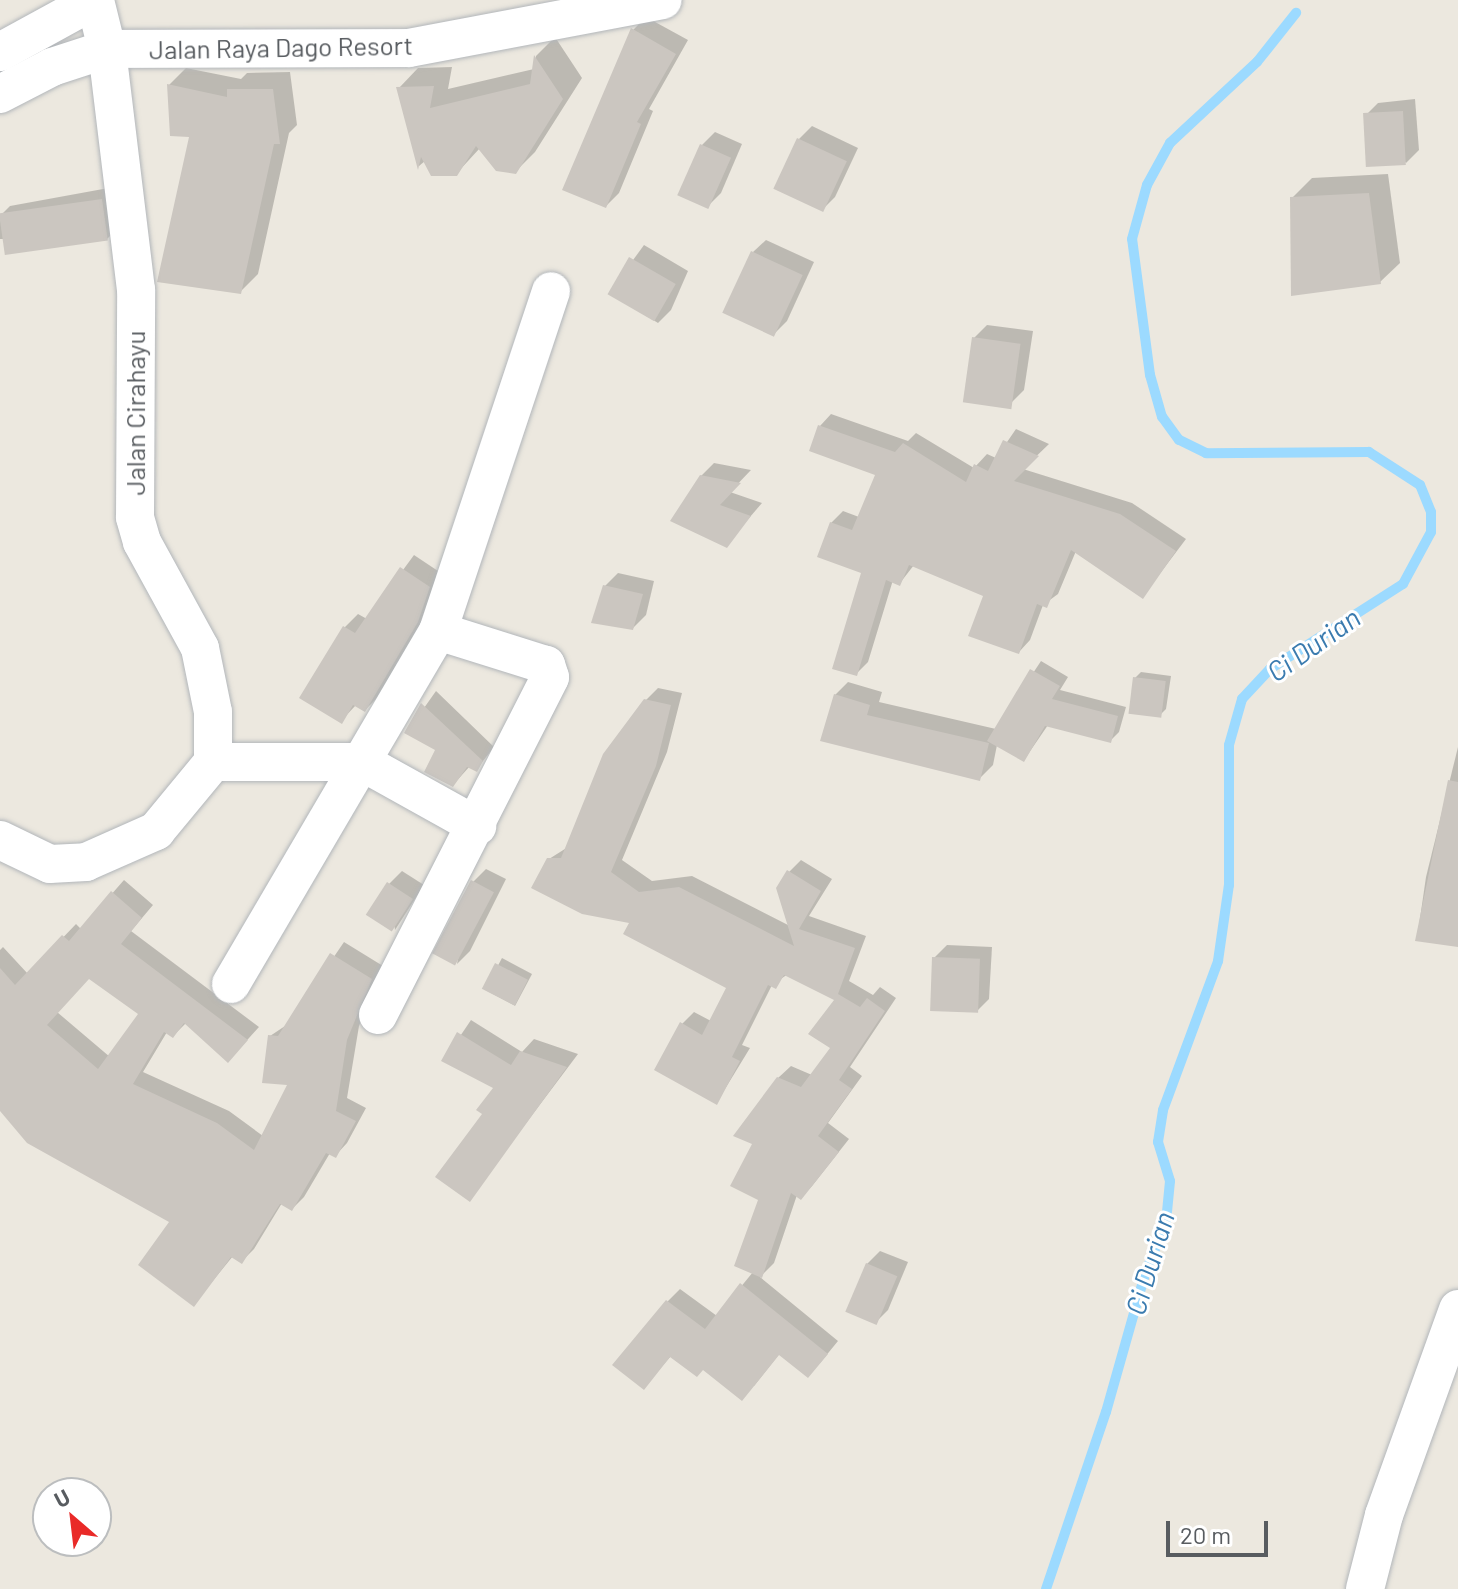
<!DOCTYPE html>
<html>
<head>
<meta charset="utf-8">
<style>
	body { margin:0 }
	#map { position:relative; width:1458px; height:1589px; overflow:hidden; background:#ece8df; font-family:Barlow,sans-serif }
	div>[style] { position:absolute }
	.shadow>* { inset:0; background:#0003; transform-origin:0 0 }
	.stream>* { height:10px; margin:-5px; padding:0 5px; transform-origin:5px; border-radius:5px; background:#9cdaff }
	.building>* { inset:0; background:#cbc6c0; transform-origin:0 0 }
	.roads { filter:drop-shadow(0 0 2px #b2b6ba) drop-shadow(0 0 2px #b2b6ba) }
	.street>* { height:38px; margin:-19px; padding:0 19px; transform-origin:19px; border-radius:19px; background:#fff }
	span { translate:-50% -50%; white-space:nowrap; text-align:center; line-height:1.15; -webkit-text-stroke:6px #fff; paint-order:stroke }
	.street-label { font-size:26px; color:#585c60 }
	.water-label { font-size:28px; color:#3a7baf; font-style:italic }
	.north { position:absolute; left:32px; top:1477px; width:80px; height:80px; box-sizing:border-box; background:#fff; border:2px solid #bcbebf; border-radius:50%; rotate:332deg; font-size:22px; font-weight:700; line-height:32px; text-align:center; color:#585c60 }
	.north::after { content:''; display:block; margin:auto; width:28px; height:36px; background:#e92a28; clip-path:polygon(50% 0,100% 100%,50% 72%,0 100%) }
	.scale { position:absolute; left:1166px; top:1521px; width:102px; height:36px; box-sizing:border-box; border:4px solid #585c60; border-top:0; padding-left:10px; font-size:24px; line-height:28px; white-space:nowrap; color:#585c60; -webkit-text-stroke:6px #fff; paint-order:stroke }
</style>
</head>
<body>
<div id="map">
	<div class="shadow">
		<i style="clip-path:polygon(646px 17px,688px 40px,649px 109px,653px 111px,619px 193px,606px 206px,633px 30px)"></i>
		<i style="clip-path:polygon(555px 37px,582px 78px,535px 152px,515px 172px,480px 148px,456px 174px,425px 161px,419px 166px,399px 88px,418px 68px,452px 67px,448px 89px,534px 69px,536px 56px)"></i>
		<i style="clip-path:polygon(186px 68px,241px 79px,247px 73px,290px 72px,297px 125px,289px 133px,258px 274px,241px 291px,192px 135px,169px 85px)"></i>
		<i style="clip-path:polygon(1415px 99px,1419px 150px,1406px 163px,1365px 116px,1378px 103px)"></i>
		<i style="clip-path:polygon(812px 126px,858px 148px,835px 197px,822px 210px,799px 139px)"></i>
		<i style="clip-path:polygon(715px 132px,742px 144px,721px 193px,708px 206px,702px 145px)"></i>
		<i style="clip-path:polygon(1388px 174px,1400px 263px,1380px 282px,1292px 198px,1312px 178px)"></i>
		<i style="clip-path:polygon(114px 187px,120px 226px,107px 239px,0 239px,0 216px,10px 206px)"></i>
		<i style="clip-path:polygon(766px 240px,814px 262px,787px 321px,774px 334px,753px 252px)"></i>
		<i style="clip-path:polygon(644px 245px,688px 271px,671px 310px,658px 323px,609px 293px)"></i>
		<i style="clip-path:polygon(987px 325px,1033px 331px,1024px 390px,1011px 403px,974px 338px)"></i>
		<i style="clip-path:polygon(831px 414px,908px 441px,916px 433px,974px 468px,987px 454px,996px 458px,1016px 429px,1049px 444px,1023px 469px,1132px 503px,1186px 539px,1143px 596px,1076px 551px,1058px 594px,1043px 605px,1030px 640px,1019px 652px,985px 594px,914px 565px,900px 583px,893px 580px,868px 662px,856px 674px,863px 572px,831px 523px,843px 511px,859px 517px,878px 473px,820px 426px)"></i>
		<i style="clip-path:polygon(714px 463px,751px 470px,730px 492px,762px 503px,726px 545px,701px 476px)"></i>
		<i style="clip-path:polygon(414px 555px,441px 573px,430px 607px,378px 697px,365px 710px,356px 705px,341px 721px,302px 697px,345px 627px,358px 614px,367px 619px)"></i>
		<i style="clip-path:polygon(618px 573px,654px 581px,646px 615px,633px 628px,605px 586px)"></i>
		<i style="clip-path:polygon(1041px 661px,1068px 677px,1060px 690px,1126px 707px,1119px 732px,1110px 741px,1048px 725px,1024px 760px,997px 745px,993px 765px,980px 778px,822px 739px,835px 695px,848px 682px,882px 692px,879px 702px,996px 729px)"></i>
		<i style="clip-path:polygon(1141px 672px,1171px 676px,1166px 709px,1160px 715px,1135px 678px)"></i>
		<i style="clip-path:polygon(658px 688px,682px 693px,667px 752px,622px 860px,652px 881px,692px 876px,790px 926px,789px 872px,801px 860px,832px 879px,809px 916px,866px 936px,849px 981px,873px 995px,880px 987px,896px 998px,850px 1067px,862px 1076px,828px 1123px,849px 1139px,812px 1186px,800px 1198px,797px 1195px,774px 1263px,760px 1277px,838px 1341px,820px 1363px,780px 1353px,754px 1386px,671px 1356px,644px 1387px,668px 1301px,680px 1289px,717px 1316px,753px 1272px,760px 1199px,754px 1143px,778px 1078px,791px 1066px,812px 1075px,833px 1047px,837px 999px,788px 974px,772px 985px,742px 1045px,750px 1048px,717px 1102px,682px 1024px,694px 1012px,711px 1021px,729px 987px,549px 859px,568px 847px,646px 700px)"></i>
		<i style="clip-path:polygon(436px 691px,494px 747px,476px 770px,470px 766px,453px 785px,437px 749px,407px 732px)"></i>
		<i style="clip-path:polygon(1458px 747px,1458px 945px,1417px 939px,1426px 877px)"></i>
		<i style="clip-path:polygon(486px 869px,506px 879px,470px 951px,457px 964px,473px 882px)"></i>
		<i style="clip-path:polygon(402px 871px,424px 885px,395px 930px,389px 884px)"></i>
		<i style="clip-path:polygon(evenodd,124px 880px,153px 905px,131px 931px,259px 1027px,240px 1048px,186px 1023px,173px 1036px,167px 1032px,143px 1072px,229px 1111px,263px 1136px,290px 1083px,270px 1036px,288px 1024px,344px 942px,383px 966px,359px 1026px,347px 1098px,366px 1108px,347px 1143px,335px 1156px,330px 1153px,304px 1197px,292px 1209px,282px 1203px,254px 1249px,242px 1261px,233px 1256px,194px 1304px,172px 1222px,0 1109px,0 950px,3px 947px,28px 974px,76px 924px,81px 929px,124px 880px,89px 977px,141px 1013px,110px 1057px,57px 1012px,89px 977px)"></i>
		<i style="clip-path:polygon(947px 945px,992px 947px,989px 999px,976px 1012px,934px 958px)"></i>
		<i style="left:502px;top:958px;width:34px;height:36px;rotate:28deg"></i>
		<i style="clip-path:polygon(471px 1020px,522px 1052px,534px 1039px,578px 1054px,469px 1199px,484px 1114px,496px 1088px,444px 1060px)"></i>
		<i style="clip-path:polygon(880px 1251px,908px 1262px,888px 1310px,875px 1323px,867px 1264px)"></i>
	</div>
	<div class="stream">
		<i style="left:1046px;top:1589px;width:187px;rotate:-71.3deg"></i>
		<i style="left:1106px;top:1412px;width:143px;rotate:-74.2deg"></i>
		<i style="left:1145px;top:1274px;width:56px;rotate:-68deg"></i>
		<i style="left:1166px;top:1222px;width:41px;rotate:-84.4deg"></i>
		<i style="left:1170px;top:1181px;width:41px;rotate:-107.1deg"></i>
		<i style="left:1158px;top:1142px;width:32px;rotate:-81deg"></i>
		<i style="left:1163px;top:1110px;width:159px;rotate:-69.7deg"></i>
		<i style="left:1218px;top:961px;width:77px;rotate:-81.8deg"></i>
		<i style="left:1229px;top:885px;width:140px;rotate:-90deg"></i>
		<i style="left:1229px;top:745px;width:48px;rotate:-74.2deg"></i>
		<i style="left:1242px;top:699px;width:41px;rotate:-47deg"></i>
		<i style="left:1270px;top:669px;width:158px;rotate:-32.6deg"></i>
		<i style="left:1403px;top:584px;width:59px;rotate:-61.7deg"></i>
		<i style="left:1431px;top:532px;width:20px;rotate:-90deg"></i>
		<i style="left:1431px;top:512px;width:29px;rotate:-112deg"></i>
		<i style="left:1420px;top:485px;width:61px;rotate:-147.1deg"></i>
		<i style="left:1369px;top:452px;width:163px;rotate:179.6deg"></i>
		<i style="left:1206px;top:453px;width:30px;rotate:-154deg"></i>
		<i style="left:1179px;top:440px;width:29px;rotate:-126deg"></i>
		<i style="left:1162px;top:417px;width:44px;rotate:-105.9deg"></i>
		<i style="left:1150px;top:375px;width:137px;rotate:-97.5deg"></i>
		<i style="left:1132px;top:239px;width:56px;rotate:-74.5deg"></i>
		<i style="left:1147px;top:185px;width:48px;rotate:-61.3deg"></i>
		<i style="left:1170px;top:143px;width:119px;rotate:-43deg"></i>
		<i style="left:1257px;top:62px;width:63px;rotate:-51.5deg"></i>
	</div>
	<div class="building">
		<i style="clip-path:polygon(631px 28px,676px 54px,637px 122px,641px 124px,606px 208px,562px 190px)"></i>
		<i style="clip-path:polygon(534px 55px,563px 99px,516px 174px,496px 171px,476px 146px,457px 176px,431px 176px,421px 157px,418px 170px,396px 87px,434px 86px,430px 108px,530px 84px)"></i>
		<i style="clip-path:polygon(167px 84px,227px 97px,227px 89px,273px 89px,280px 144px,274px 144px,241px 294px,157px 282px,189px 137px,170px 136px)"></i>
		<i style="left:1403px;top:111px;width:54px;height:40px;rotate:87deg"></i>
		<i style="left:797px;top:138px;width:55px;height:56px;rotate:25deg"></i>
		<i style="left:700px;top:144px;width:34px;height:56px;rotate:24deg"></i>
		<i style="clip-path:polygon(1369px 193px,1381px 284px,1291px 296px,1290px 197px)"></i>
		<i style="left:102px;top:199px;width:42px;height:104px;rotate:82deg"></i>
		<i style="left:751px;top:251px;width:57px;height:68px;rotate:25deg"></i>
		<i style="left:629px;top:257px;width:54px;height:43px;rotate:30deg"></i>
		<i style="left:972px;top:337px;width:49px;height:66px;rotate:8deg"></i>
		<i style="clip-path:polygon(818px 425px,895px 452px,903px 443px,966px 482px,974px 464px,988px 471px,1003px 440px,1039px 456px,1014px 481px,1120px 514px,1176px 551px,1143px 599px,1071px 550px,1047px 608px,1037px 604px,1019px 654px,968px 636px,983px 596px,909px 565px,900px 586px,886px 580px,857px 676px,832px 669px,861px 573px,817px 557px,830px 522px,852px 530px,875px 475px,809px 451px)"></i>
		<i style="clip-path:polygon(700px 475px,741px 483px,720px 505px,751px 516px,727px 548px,670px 521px)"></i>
		<i style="clip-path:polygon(400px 567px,430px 587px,418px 622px,365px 712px,353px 705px,342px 724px,299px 698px,343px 626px,355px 633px)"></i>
		<i style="clip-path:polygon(603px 585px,643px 594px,633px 630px,591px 623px)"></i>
		<i style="clip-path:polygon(1030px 669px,1060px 686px,1052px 699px,1118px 716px,1111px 743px,1045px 726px,1024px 762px,987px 741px)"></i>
		<i style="left:1133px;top:677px;width:33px;height:37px;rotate:7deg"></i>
		<i style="clip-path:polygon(834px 694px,870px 705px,867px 715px,989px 743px,980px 781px,820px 741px)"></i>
		<i style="clip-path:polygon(644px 699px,671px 705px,656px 766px,611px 872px,639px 892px,679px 887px,794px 946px,776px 888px,787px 870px,821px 891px,799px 929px,855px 948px,838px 994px,860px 1007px,867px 998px,885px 1011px,839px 1080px,852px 1089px,818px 1136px,839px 1152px,801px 1200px,791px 1193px,762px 1278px,734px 1266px,758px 1200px,730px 1186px,752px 1144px,733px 1136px,777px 1077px,801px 1087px,830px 1048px,808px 1034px,834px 1000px,784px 975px,776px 989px,768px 985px,732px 1057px,740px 1061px,717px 1105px,654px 1070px,680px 1022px,702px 1035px,726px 988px,623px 934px,629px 923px,582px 914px,531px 888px,547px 858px,561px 858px,603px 754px)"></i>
		<i style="clip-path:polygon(421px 703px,483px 761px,477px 772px,467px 767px,453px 787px,424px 772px,435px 750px,404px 733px)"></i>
		<i style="clip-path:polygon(1448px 780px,1458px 782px,1458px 947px,1415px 941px)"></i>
		<i style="left:471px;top:880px;width:26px;height:83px;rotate:28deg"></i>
		<i style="left:387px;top:882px;width:31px;height:39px;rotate:33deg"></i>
		<i style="clip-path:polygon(evenodd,111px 891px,142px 918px,121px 944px,248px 1040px,228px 1063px,184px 1023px,173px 1038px,164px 1032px,133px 1084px,217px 1123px,254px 1150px,287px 1085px,262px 1083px,268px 1035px,278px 1036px,330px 953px,372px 979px,347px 1040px,336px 1111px,356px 1121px,336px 1158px,326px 1153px,292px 1211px,280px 1204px,242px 1264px,231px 1257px,194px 1307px,138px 1265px,169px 1222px,27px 1143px,0 1111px,0 968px,15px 985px,62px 935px,69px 941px,111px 891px,89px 979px,138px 1014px,98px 1069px,47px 1025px,89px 979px)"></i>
		<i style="left:932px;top:957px;width:48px;height:54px;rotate:2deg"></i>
		<i style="left:495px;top:963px;width:37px;height:29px;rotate:27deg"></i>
		<i style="clip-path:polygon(457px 1032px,511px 1065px,520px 1051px,567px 1067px,470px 1202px,435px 1177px,482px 1114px,476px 1110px,493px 1088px,441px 1061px)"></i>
		<i style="left:866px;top:1263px;width:34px;height:53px;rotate:23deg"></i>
		<i style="clip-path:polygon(740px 1283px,828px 1354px,808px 1378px,779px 1355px,742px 1401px,703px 1370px,697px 1377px,670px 1357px,644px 1390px,612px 1365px,666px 1300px,705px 1329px)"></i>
	</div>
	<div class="roads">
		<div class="street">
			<i style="left:0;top:52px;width:108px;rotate:-28.7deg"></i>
			<i style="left:0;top:94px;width:59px;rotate:-27.4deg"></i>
			<i style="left:52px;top:67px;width:58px;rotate:-18.1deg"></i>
			<i style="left:107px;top:49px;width:302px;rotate:-0.2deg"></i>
			<i style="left:409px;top:48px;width:258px;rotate:-10.7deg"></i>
			<i style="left:213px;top:762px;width:149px"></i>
			<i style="left:362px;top:762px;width:132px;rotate:29.1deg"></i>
			<i style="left:0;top:840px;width:55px;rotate:25.6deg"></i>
			<i style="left:50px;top:864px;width:36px;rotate:-3deg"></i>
			<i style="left:86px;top:862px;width:77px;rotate:-23.9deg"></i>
			<i style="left:156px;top:831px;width:89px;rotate:-50.4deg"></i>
			<i style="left:213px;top:762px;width:50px;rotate:-90deg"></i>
			<i style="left:213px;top:712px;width:65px;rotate:-101.5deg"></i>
			<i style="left:200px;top:648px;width:121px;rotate:-118.7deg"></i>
			<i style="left:142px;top:542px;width:26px;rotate:-106deg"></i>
			<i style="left:135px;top:517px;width:227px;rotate:-89.7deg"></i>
			<i style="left:136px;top:290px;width:243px;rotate:-96.9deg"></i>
			<i style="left:107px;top:49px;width:50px;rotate:-103.8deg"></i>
			<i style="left:231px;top:984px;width:409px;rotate:-59.6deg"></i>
			<i style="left:438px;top:631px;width:358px;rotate:-71.6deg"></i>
			<i style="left:378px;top:1015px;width:379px;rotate:-63deg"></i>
			<i style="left:550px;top:677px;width:13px;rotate:-108deg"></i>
			<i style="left:546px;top:665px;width:113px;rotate:-162.5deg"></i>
			<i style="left:1365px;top:1589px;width:76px;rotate:-75.6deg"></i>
			<i style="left:1384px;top:1515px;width:219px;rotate:-70.2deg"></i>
		</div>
	</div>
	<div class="street-label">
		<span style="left:281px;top:47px;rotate:-1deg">Jalan Raya Dago Resort</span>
		<span style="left:135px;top:413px;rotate:-90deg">Jalan Cirahayu</span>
	</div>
	<div class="water-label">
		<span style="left:1313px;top:644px;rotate:-35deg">Ci Durian</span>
		<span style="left:1149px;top:1263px;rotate:-73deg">Ci Durian</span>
	</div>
	<div class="north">U</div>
	<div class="scale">20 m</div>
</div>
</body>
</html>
